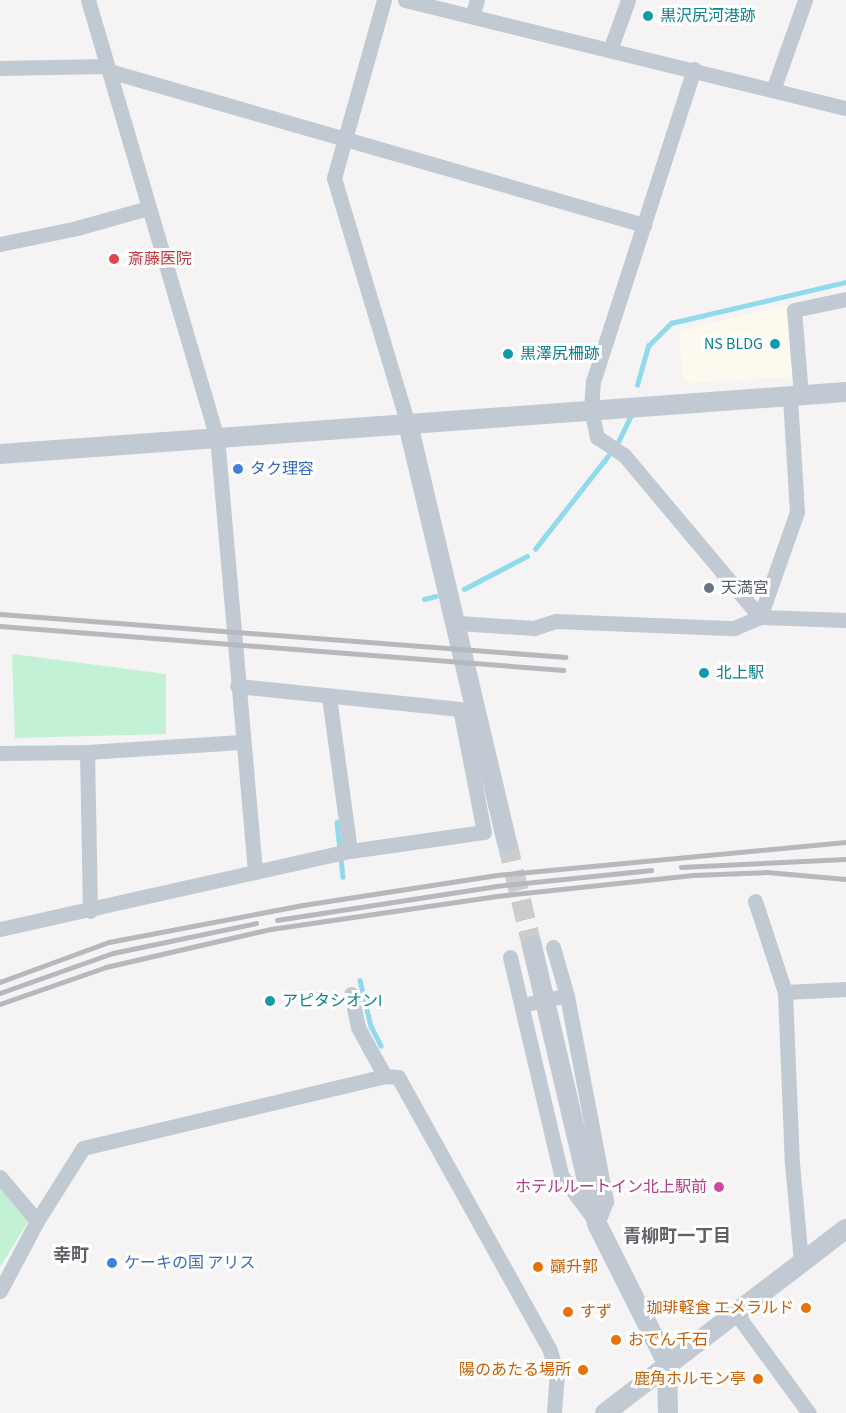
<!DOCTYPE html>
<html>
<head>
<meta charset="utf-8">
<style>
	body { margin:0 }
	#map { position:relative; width:846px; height:1413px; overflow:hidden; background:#f5f3f3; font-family:"Source Sans 3","Noto Sans JP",sans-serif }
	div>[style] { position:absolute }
	.commercial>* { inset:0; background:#fdf9ef }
	.green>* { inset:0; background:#c3f1d5 }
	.stream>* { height:4.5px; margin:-2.25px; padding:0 2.25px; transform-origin:2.25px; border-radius:2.25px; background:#90daee }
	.tertiary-tunnel>* { height:20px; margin-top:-10px; transform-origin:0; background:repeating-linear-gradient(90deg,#caccce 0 20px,transparent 0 30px) }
	.minor>* { height:15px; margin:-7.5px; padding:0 7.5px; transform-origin:7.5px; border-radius:7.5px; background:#c1cad2 }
	.tertiary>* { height:20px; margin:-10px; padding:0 10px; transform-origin:10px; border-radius:10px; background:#c1cad2 }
	.rail>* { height:4.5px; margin:-2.25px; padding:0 2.25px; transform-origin:2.25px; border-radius:2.25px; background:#b5b8bd }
	.minor-bridge>* { height:15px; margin:-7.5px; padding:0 7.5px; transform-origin:7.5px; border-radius:7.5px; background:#c1cad2 }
	.dots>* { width:16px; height:16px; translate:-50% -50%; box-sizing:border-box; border:3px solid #fff; border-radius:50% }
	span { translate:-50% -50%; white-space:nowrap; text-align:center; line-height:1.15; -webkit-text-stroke:6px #fff; paint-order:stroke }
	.culture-label { font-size:16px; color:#0d838f }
	.left { translate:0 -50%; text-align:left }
	.right { translate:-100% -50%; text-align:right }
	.health-label { font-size:16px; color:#be3a42 }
	.shop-label { font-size:16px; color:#366cbe }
	.worship-label { font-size:16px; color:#5b616d }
	.hotel-label { font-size:16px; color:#b23c85 }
	.food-label { font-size:16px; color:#c56008 }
	.neighbourhood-label { font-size:18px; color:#5f6368; font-weight:700 }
</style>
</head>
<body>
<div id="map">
	<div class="commercial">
		<i style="clip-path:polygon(788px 305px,795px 371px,790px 377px,688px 383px,683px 377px,679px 333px,683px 329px)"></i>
	</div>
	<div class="green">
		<i style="clip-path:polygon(12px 654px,166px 674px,166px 734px,15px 738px)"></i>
		<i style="clip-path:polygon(0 1185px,29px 1220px,0 1267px)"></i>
	</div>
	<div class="stream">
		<i style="left:637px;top:385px;width:41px;rotate:-74.2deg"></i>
		<i style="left:648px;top:346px;width:33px;rotate:-45deg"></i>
		<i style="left:671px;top:323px;width:180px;rotate:-13.2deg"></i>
		<i style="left:617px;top:444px;width:32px;rotate:-64deg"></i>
		<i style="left:535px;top:549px;width:118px;rotate:-51.9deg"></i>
		<i style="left:464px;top:589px;width:71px;rotate:-27.6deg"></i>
		<i style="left:424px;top:599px;width:12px;rotate:-14deg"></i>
		<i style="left:337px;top:822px;width:55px;rotate:83.8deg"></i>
		<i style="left:360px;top:980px;width:47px;rotate:76.6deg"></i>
		<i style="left:371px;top:1026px;width:22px;rotate:63deg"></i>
	</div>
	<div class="tertiary-tunnel">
		<i style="left:507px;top:842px;width:107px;rotate:76.5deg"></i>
	</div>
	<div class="minor">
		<i style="left:88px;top:0;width:456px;rotate:73.6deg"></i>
		<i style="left:217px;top:437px;width:437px;rotate:85deg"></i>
		<i style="left:384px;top:0;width:185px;rotate:105.7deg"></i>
		<i style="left:334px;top:178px;width:257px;rotate:73.3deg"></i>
		<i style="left:405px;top:0;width:454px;rotate:13.8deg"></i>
		<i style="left:472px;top:16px;width:17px;rotate:-73deg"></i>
		<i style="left:610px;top:50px;width:53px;rotate:-70.2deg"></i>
		<i style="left:0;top:68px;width:107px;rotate:-1.1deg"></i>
		<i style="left:694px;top:69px;width:328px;rotate:107.9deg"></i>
		<i style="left:593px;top:381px;width:28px;rotate:94deg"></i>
		<i style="left:591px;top:409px;width:29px;rotate:78deg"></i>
		<i style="left:597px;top:437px;width:32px;rotate:34deg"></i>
		<i style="left:624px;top:455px;width:212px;rotate:50deg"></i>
		<i style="left:109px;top:71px;width:557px;rotate:16.06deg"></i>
		<i style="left:773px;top:90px;width:96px;rotate:-70.4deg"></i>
		<i style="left:0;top:244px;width:79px;rotate:-11.7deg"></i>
		<i style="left:77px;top:228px;width:74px;rotate:-15.7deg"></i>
		<i style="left:801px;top:395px;width:85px;rotate:-94.7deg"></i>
		<i style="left:794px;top:310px;width:53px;rotate:-11.9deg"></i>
		<i style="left:760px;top:617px;width:111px;rotate:-70.6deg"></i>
		<i style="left:797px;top:512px;width:116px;rotate:-93.5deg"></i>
		<i style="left:458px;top:623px;width:76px;rotate:3.8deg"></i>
		<i style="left:534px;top:628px;width:23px;rotate:-18deg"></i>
		<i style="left:556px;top:621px;width:178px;rotate:2.3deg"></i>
		<i style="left:734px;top:628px;width:28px;rotate:-23deg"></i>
		<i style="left:760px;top:617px;width:86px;rotate:2deg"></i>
		<i style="left:329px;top:697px;width:155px;rotate:82.2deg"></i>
		<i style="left:87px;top:752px;width:159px;rotate:88.9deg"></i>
		<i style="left:0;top:753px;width:87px;rotate:-0.7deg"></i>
		<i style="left:87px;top:752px;width:154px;rotate:-3.7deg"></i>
		<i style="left:755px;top:901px;width:96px;rotate:71.8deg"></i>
		<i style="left:785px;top:992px;width:171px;rotate:87.7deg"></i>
		<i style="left:792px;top:1163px;width:98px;rotate:84.8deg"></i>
		<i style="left:0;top:929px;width:359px;rotate:-12.6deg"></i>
		<i style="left:350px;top:851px;width:135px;rotate:-8.1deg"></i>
		<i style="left:484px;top:832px;width:125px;rotate:-101deg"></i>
		<i style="left:460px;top:709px;width:224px;rotate:-174.1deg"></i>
		<i style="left:553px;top:947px;width:51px;rotate:74.1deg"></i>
		<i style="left:567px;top:996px;width:209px;rotate:79.2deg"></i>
		<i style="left:606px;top:1201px;width:25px;rotate:111deg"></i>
		<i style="left:510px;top:957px;width:224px;rotate:76.8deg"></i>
		<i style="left:561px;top:1175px;width:55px;rotate:53.1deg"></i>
		<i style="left:785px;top:992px;width:61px;rotate:-2.8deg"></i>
		<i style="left:351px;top:994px;width:34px;rotate:78deg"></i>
		<i style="left:358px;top:1027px;width:27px;rotate:62deg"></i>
		<i style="left:371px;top:1051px;width:29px;rotate:61deg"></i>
		<i style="left:385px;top:1076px;width:13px;rotate:4deg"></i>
		<i style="left:398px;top:1077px;width:310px;rotate:60.9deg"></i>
		<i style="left:549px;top:1348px;width:25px;rotate:72deg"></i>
		<i style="left:557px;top:1372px;width:41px;rotate:94.2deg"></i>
		<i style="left:0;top:1177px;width:57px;rotate:49.9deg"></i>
		<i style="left:0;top:1291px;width:79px;rotate:-62.1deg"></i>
		<i style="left:37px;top:1221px;width:86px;rotate:-57.8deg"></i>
		<i style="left:83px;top:1148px;width:310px;rotate:-13.4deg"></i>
		<i style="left:735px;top:1312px;width:125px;rotate:53.8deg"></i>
	</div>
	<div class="tertiary">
		<i style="left:408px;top:424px;width:430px;rotate:76.7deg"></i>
		<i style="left:0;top:454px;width:848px;rotate:-4.19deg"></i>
		<i style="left:532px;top:946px;width:285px;rotate:76.8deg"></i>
		<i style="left:597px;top:1224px;width:156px;rotate:63.3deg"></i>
		<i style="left:667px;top:1363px;width:50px;rotate:88.9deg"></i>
		<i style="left:605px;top:1413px;width:303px;rotate:-37.4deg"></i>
	</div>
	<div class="rail">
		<i style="left:0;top:614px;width:567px;rotate:4.35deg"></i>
		<i style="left:0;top:626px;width:565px;rotate:4.47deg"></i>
		<i style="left:681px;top:867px;width:165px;rotate:-2.8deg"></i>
		<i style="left:277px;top:920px;width:222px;rotate:-8.8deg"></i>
		<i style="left:496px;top:886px;width:156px;rotate:-5.9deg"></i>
		<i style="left:0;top:982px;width:116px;rotate:-20.2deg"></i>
		<i style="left:109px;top:942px;width:197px;rotate:-10.8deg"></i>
		<i style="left:303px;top:905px;width:196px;rotate:-8.8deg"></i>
		<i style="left:497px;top:875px;width:351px;rotate:-5.4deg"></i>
		<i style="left:0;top:993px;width:120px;rotate:-19.5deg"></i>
		<i style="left:113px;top:953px;width:146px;rotate:-11.8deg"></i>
		<i style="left:0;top:1004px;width:112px;rotate:-19.2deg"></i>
		<i style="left:106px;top:967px;width:169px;rotate:-13deg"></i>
		<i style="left:271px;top:929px;width:228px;rotate:-8.3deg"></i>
		<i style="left:497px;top:896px;width:197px;rotate:-6.1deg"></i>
		<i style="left:693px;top:875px;width:74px;rotate:-2.3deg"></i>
		<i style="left:767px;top:872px;width:79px;rotate:5.1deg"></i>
	</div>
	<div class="minor-bridge">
		<i style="left:531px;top:1003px;width:30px;rotate:-12deg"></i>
	</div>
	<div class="dots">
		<i style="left:648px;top:16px;background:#0f9aa8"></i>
		<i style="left:114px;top:259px;background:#e0444e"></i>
		<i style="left:775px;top:344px;background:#0f9aa8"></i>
		<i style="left:508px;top:354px;background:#0f9aa8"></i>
		<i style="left:238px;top:469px;background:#3f7fe0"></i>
		<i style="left:709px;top:588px;background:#6b7280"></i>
		<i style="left:704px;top:673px;background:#0f9aa8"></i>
		<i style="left:270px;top:1001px;background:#0f9aa8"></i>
		<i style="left:719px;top:1187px;background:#d1479c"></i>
		<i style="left:112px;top:1263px;background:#3f7fe0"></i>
		<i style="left:538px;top:1267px;background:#e8710a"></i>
		<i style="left:806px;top:1308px;background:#e8710a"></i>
		<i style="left:568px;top:1312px;background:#e8710a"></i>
		<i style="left:616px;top:1340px;background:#e8710a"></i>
		<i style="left:583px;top:1370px;background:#e8710a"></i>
		<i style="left:758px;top:1379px;background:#e8710a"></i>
	</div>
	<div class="culture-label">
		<span class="left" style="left:660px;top:16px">黒沢尻河港跡</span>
		<span class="right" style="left:763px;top:344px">NS BLDG</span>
		<span class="left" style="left:520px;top:354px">黒澤尻柵跡</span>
		<span class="left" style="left:716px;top:673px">北上駅</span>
		<span class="left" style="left:282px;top:1001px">アピタシオンI</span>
	</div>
	<div class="health-label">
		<span class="left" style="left:128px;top:259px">斎藤医院</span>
	</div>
	<div class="shop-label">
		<span class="left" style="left:250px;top:469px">タク理容</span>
		<span class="left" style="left:124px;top:1263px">ケーキの国 アリス</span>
	</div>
	<div class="worship-label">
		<span class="left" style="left:721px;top:588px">天満宮</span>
	</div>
	<div class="hotel-label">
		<span class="right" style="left:707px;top:1187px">ホテルルートイン北上駅前</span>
	</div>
	<div class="food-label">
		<span class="left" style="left:550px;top:1267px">巓升郭</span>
		<span class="right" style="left:794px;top:1308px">珈琲軽食 エメラルド</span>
		<span class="left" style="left:580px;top:1312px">すず</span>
		<span class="left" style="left:628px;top:1340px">おでん千石</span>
		<span class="right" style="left:571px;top:1370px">陽のあたる場所</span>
		<span class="right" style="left:746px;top:1379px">鹿角ホルモン亭</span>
	</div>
	<div class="neighbourhood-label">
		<span style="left:677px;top:1237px">青柳町一丁目</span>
		<span style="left:71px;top:1256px">幸町</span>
	</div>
</div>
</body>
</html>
